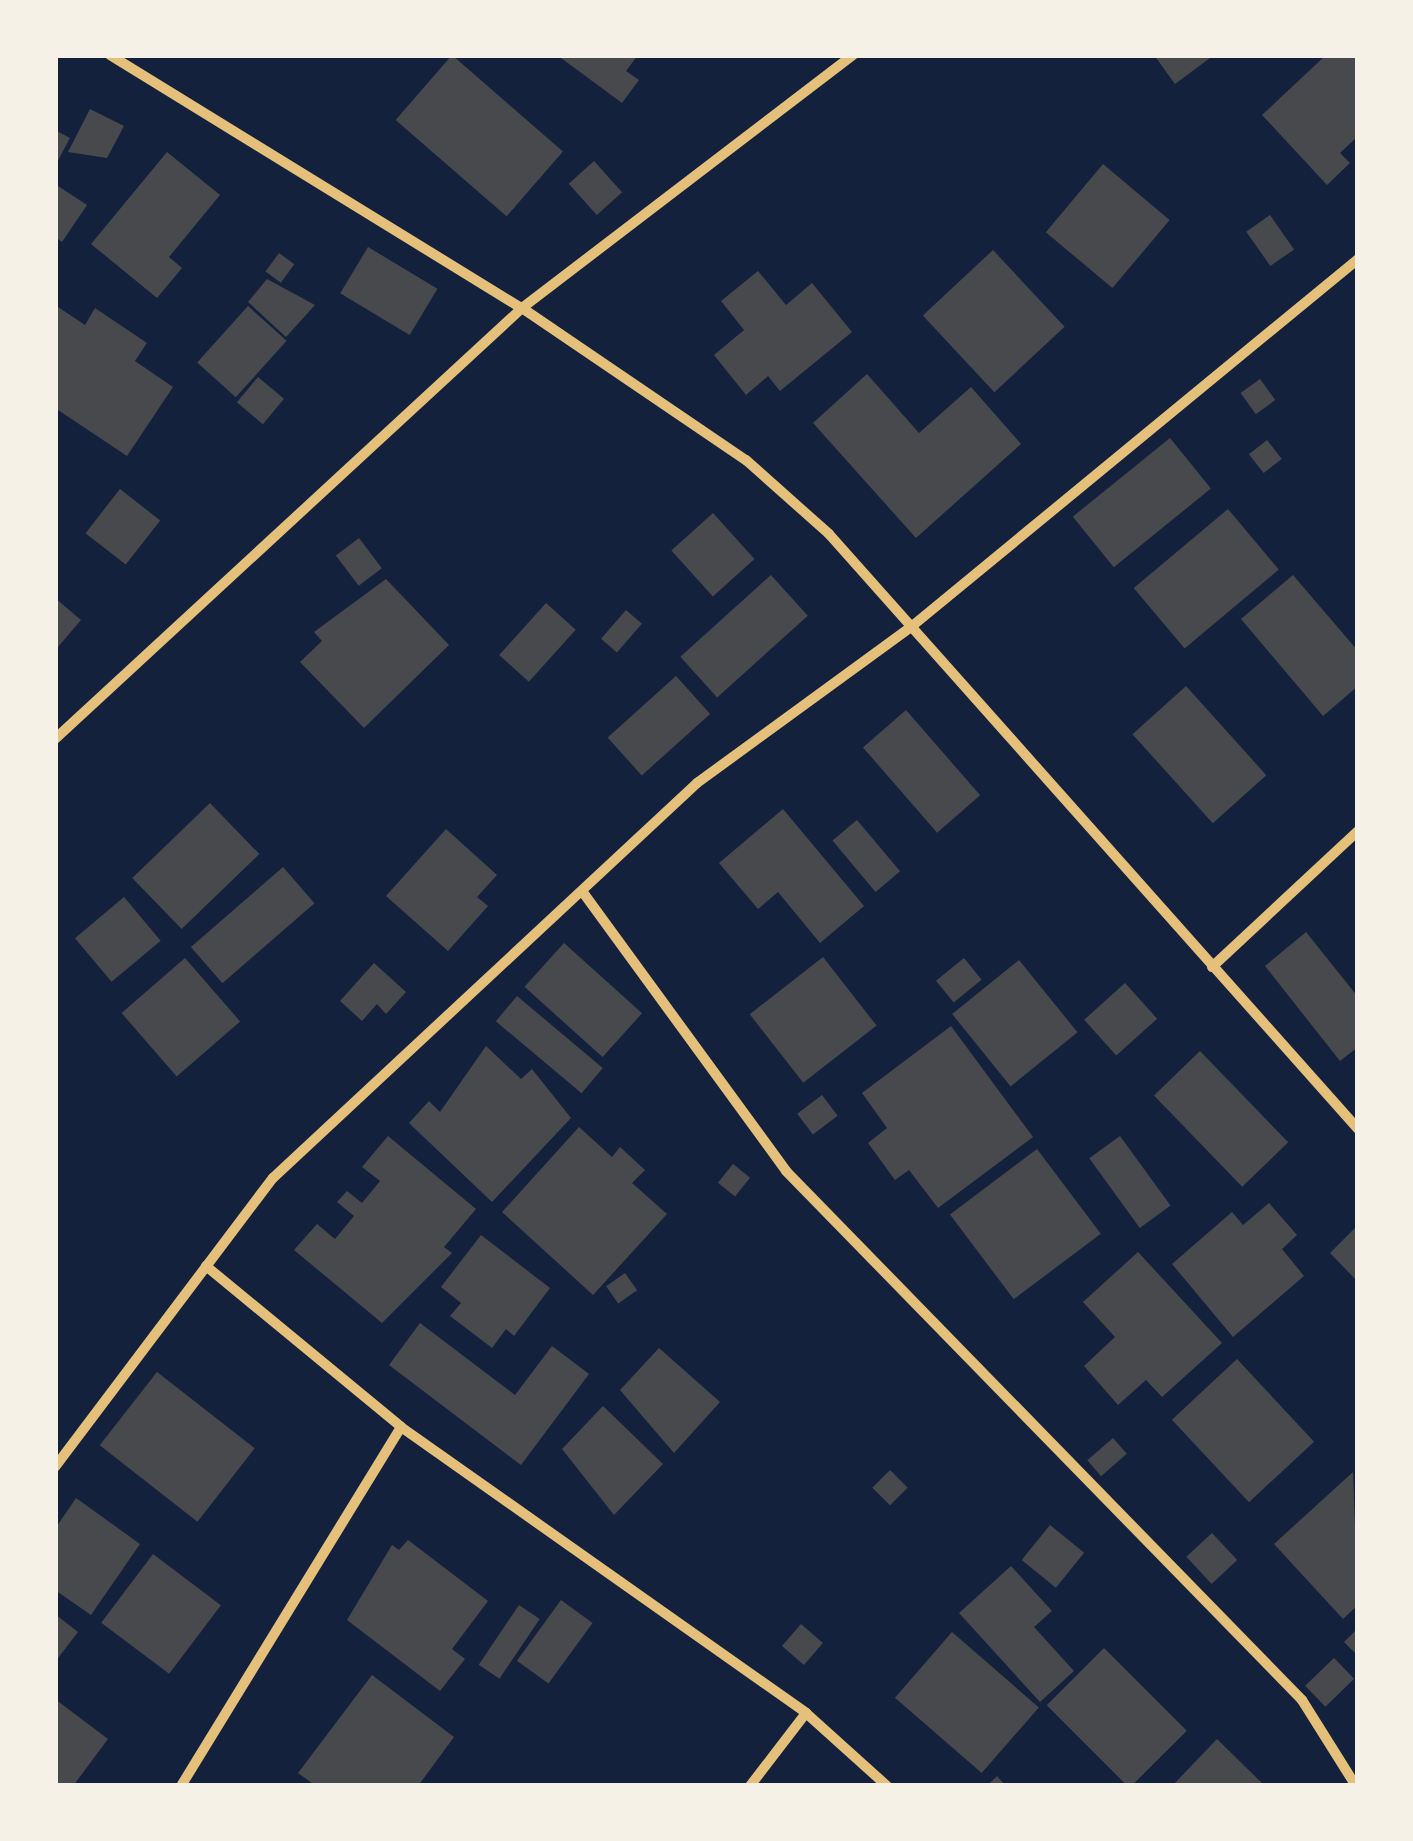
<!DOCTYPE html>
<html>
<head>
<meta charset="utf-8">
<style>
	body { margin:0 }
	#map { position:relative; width:1413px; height:1841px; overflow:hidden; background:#14213d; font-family:"Varela Round",sans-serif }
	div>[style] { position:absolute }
	.building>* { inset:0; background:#48494c; transform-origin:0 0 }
	.minor>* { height:10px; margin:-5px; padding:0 5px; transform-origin:5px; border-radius:5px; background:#e5c07b }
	span { translate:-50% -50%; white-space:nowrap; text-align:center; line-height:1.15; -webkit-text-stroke:8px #f6f1e7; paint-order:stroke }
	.frame { position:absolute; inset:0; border:58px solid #f6f1e7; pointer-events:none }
</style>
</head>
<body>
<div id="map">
	<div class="building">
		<i style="left:452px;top:55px;width:147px;height:86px;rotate:41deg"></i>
		<i style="clip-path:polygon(557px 55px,638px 55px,626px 71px,639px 80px,622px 103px)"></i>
		<i style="clip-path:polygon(1154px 55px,1214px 55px,1175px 84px)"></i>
		<i style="clip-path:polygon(1326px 55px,1358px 55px,1358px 136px,1340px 153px,1350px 163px,1327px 185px,1262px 115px)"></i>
		<i style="clip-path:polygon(90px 109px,124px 126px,107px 158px,68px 152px)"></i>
		<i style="clip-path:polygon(55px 130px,70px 138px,55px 166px)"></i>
		<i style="clip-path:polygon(167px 152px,220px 195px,169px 257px,182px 268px,157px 298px,91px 244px)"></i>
		<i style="left:594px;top:161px;width:42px;height:34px;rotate:48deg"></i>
		<i style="left:1103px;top:164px;width:87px;height:89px;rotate:40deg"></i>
		<i style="clip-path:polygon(55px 184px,87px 205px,62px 242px,55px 237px)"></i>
		<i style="left:1270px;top:215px;width:42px;height:29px;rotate:55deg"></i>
		<i style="left:368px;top:247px;width:81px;height:54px;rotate:31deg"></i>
		<i style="left:993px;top:250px;width:105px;height:96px;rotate:47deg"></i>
		<i style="left:279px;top:253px;width:19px;height:23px;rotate:36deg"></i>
		<i style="clip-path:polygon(758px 271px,786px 305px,812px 283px,852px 332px,780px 391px,768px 376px,746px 395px,714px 355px,744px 330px,721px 301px)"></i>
		<i style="clip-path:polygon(267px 279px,315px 305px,286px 337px,248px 302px)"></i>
		<i style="clip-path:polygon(55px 305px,85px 325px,95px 308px,147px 343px,135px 361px,173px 387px,127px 456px,55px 408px)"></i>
		<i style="left:248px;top:306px;width:52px;height:76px;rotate:42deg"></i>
		<i style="clip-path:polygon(867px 374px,919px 433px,971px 387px,1021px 444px,916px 538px,813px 423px)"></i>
		<i style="left:258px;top:377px;width:34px;height:33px;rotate:40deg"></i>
		<i style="left:1260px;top:379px;width:26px;height:24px;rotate:54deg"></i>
		<i style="left:1170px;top:438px;width:65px;height:125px;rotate:51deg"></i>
		<i style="left:1267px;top:440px;width:24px;height:23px;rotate:52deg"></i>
		<i style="left:120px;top:489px;width:51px;height:56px;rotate:38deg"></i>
		<i style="left:1228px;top:509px;width:79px;height:123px;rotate:50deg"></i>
		<i style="left:713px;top:513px;width:62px;height:56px;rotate:48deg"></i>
		<i style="left:359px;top:538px;width:38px;height:29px;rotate:53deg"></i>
		<i style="left:771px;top:575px;width:55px;height:122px;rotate:48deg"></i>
		<i style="clip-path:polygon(1293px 575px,1358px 651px,1358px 686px,1323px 716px,1241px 619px)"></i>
		<i style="clip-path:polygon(386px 579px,449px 645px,364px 728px,300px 662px,322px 641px,314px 632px)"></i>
		<i style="clip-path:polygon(55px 598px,81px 620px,58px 647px,55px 644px)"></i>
		<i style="left:546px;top:603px;width:40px;height:70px;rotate:42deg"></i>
		<i style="left:626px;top:610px;width:21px;height:38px;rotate:41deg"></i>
		<i style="left:676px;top:676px;width:51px;height:92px;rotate:48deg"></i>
		<i style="left:1186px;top:686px;width:120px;height:72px;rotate:48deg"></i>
		<i style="left:906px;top:710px;width:113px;height:57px;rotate:49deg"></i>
		<i style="left:210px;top:803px;width:71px;height:108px;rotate:46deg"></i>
		<i style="clip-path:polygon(783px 809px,864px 906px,820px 943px,778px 892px,758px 909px,719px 863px)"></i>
		<i style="left:857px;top:820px;width:67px;height:32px;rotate:50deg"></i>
		<i style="clip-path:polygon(446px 829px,497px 875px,477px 897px,488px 906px,448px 951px,386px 896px)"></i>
		<i style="left:283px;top:867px;width:48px;height:122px;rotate:49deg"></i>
		<i style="left:124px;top:897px;width:57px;height:64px;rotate:50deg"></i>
		<i style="clip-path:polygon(1306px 932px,1358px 997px,1358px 1047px,1340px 1061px,1265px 966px)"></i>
		<i style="left:564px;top:943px;width:105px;height:59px;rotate:42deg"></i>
		<i style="left:823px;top:957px;width:87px;height:93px;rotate:52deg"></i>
		<i style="left:185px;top:958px;width:84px;height:84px;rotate:49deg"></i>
		<i style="left:964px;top:958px;width:28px;height:36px;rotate:51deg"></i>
		<i style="left:1019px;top:960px;width:93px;height:86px;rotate:51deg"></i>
		<i style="clip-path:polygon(374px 963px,406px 992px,386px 1014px,377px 1004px,362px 1021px,340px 1001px)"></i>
		<i style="left:1125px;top:983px;width:48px;height:55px;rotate:48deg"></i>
		<i style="left:517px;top:996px;width:112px;height:33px;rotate:40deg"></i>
		<i style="clip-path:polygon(951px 1026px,1033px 1137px,938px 1208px,909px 1170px,895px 1180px,868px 1143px,887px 1128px,862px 1093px)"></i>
		<i style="clip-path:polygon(486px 1046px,521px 1079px,532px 1069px,571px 1118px,492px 1202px,409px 1123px,429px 1101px,440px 1112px)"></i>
		<i style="left:1200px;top:1051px;width:127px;height:64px;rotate:46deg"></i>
		<i style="left:822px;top:1095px;width:26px;height:31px;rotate:53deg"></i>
		<i style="clip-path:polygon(579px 1127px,612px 1157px,620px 1147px,645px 1170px,632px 1183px,667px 1214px,593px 1295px,502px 1212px)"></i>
		<i style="clip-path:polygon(388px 1136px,476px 1209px,444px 1247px,452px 1253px,382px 1323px,294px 1250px,317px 1224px,335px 1239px,354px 1216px,337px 1202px,347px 1191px,362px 1203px,380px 1181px,362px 1167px)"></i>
		<i style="left:1120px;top:1136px;width:86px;height:38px;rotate:54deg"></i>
		<i style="left:1037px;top:1149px;width:106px;height:109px;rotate:53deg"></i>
		<i style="left:733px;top:1164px;width:22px;height:24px;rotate:39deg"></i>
		<i style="clip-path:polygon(1269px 1203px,1297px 1235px,1282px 1249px,1304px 1276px,1233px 1337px,1172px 1264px,1232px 1212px,1243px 1225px)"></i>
		<i style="clip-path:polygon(1358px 1225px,1358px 1282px,1330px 1253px)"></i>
		<i style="clip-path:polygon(481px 1235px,550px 1288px,514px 1336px,506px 1329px,492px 1348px,450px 1316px,461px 1303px,441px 1287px)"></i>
		<i style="clip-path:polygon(1138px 1252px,1222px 1343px,1162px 1397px,1146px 1380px,1118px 1405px,1084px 1366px,1115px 1337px,1083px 1302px)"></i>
		<i style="left:625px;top:1273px;width:21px;height:23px;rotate:55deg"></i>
		<i style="clip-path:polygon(420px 1323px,515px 1395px,552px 1346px,589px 1374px,521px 1465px,389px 1365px)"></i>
		<i style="clip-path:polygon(659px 1348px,720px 1402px,674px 1453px,620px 1390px)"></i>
		<i style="left:1237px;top:1359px;width:113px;height:89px;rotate:47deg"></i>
		<i style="left:157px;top:1372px;width:124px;height:93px;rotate:38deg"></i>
		<i style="clip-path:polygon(603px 1406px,663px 1464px,614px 1515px,562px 1449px)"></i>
		<i style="left:1113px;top:1438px;width:21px;height:34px;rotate:49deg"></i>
		<i style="left:890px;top:1470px;width:25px;height:25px;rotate:45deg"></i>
		<i style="clip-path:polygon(1353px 1472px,1358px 1605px,1343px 1619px,1274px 1544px)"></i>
		<i style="clip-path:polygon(76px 1498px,140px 1544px,91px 1615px,55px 1590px,55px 1529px)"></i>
		<i style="left:1050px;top:1525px;width:44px;height:45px;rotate:39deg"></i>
		<i style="left:1212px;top:1533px;width:37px;height:35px;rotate:47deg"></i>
		<i style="clip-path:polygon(408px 1540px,488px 1601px,452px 1649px,465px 1659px,440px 1691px,347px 1620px,392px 1545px,399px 1550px)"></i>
		<i style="left:153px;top:1554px;width:85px;height:86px;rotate:37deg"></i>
		<i style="clip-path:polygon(1011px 1566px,1052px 1611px,1034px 1627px,1074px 1671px,1040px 1702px,959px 1613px)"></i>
		<i style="left:561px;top:1600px;width:39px;height:75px;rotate:36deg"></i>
		<i style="left:519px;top:1605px;width:25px;height:72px;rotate:34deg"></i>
		<i style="clip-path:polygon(55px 1614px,78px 1632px,55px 1662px)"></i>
		<i style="left:801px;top:1624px;width:29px;height:29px;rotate:41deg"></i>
		<i style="clip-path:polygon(1358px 1628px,1358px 1656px,1344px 1642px)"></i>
		<i style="left:952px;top:1632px;width:115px;height:87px;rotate:41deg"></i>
		<i style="left:1104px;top:1648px;width:117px;height:81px;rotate:45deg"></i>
		<i style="left:1334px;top:1658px;width:29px;height:40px;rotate:46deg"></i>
		<i style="clip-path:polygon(372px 1675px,454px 1737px,418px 1786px,316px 1786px,298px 1773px)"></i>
		<i style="clip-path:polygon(55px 1699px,108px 1739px,73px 1786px,55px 1786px)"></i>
		<i style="clip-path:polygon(1217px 1739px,1265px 1786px,1172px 1786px)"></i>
		<i style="clip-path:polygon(997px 1776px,1006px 1786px,987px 1786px)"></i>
	</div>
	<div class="minor">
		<i style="left:110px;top:55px;width:483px;rotate:31.6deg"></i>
		<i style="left:522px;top:308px;width:271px;rotate:34.2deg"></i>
		<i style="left:746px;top:460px;width:111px;rotate:41.7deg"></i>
		<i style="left:829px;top:534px;width:796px;rotate:48.36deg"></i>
		<i style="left:55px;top:739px;width:635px;rotate:-42.7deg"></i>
		<i style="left:522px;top:308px;width:417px;rotate:-37.4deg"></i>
		<i style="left:582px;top:891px;width:346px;rotate:53.9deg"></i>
		<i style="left:786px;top:1171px;width:739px;rotate:45.71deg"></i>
		<i style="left:1302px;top:1700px;width:102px;rotate:57.9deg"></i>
		<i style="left:1212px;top:967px;width:200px;rotate:-43deg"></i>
		<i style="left:206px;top:1266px;width:253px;rotate:39.5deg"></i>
		<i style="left:401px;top:1427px;width:496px;rotate:35.2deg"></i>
		<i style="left:806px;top:1713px;width:109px;rotate:42deg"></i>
		<i style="left:55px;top:1467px;width:362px;rotate:-53deg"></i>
		<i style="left:273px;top:1178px;width:579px;rotate:-42.97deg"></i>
		<i style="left:697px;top:783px;width:265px;rotate:-36.1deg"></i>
		<i style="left:911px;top:627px;width:579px;rotate:-39.46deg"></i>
		<i style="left:181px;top:1786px;width:421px;rotate:-58.5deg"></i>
		<i style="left:750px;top:1786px;width:92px;rotate:-52.5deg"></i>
	</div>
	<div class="frame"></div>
</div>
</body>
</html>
